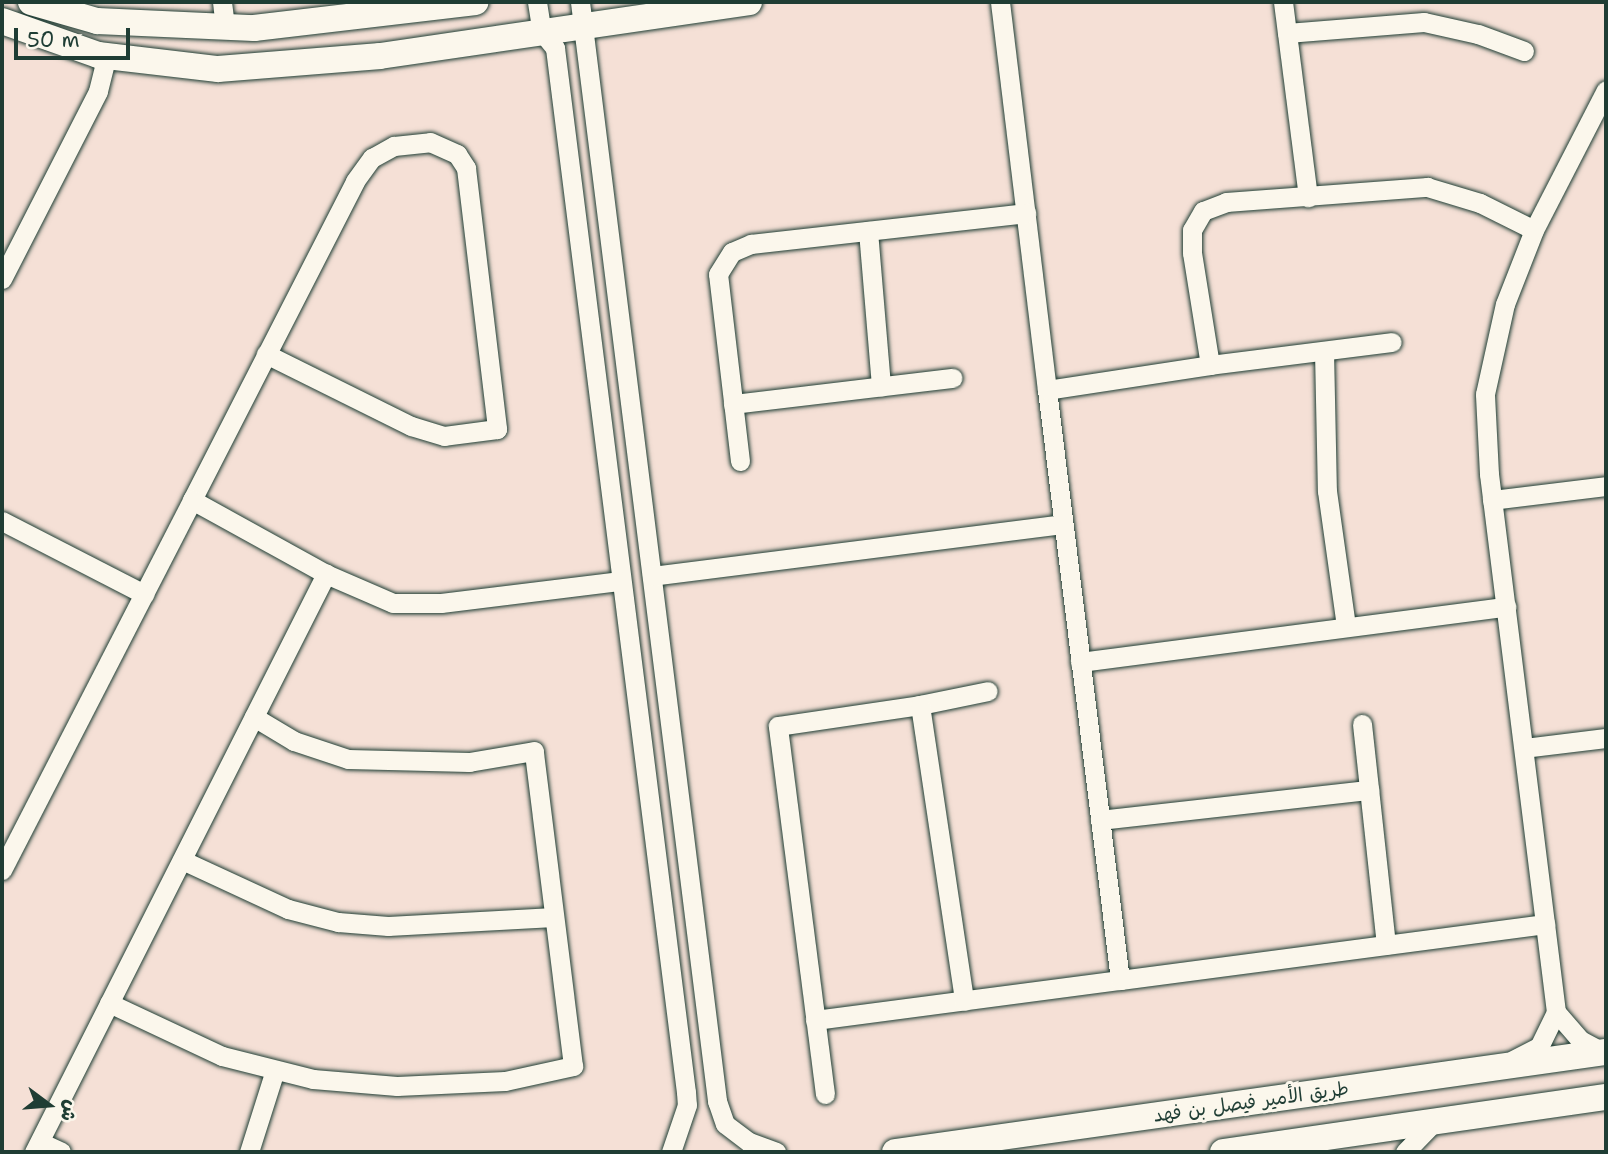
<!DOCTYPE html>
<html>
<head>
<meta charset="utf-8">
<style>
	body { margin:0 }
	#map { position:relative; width:1608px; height:1154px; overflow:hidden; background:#f5e0d6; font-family:"Shantell Sans","Playpen Sans Arabic",sans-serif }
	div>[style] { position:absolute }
	.roads { filter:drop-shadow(0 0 2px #1f3d34) drop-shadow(0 0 2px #1f3d34) }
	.minor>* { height:19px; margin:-9.5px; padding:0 9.5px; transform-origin:9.5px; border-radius:9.5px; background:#fbf7ec }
	.secondary>* { height:26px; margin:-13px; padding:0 13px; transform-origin:13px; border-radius:13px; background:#fbf7ec }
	span { translate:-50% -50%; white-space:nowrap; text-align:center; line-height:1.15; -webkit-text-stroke:6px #fbf7ec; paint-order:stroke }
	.street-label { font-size:19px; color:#1f3d34 }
	.frame { position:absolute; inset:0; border:4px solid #1f3d34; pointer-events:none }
	.north { position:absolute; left:14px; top:1070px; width:70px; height:70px; -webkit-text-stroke:5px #fbf7ec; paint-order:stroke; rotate:106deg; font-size:19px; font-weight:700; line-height:28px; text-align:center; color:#1f3d34 }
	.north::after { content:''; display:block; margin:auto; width:24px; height:32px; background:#1f3d34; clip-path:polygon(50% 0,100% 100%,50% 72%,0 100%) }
	.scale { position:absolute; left:14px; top:28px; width:116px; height:32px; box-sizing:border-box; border:4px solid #1f3d34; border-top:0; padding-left:9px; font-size:21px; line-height:24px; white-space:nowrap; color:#1f3d34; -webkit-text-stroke:5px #fbf7ec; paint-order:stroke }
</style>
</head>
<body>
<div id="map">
	<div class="roads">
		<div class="minor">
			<i style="left:222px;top:2px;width:26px;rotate:83deg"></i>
			<i style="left:537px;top:2px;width:30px;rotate:81deg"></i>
			<i style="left:542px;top:32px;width:21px;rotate:51deg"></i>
			<i style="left:555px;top:48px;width:1052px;rotate:82.85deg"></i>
			<i style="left:686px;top:1092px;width:13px;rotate:86deg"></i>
			<i style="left:687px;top:1105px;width:50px;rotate:108.8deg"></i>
			<i style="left:580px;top:2px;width:1108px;rotate:82.89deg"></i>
			<i style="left:717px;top:1101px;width:24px;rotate:71deg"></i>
			<i style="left:725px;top:1124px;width:30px;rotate:37deg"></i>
			<i style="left:749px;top:1142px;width:29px;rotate:20deg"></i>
			<i style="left:1000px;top:2px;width:391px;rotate:83.1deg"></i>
			<i style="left:1283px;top:2px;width:197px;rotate:82.7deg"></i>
			<i style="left:1287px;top:33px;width:137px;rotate:-4.6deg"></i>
			<i style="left:1424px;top:22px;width:55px;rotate:12.5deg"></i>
			<i style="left:1478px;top:34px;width:49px;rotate:20.3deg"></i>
			<i style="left:868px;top:231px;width:156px;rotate:85.2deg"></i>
			<i style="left:2px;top:279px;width:211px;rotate:-62.9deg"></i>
			<i style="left:98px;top:91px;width:36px;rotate:-76deg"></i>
			<i style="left:1324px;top:351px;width:140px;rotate:88.8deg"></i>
			<i style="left:1327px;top:491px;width:137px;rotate:82deg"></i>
			<i style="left:1210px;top:365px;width:183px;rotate:-7.2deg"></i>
			<i style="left:733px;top:404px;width:221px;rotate:-6.8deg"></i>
			<i style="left:740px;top:461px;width:188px;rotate:-96.7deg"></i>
			<i style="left:718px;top:274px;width:26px;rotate:-58deg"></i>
			<i style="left:732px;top:252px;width:21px;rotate:-23deg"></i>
			<i style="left:751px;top:244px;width:277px;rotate:-6.4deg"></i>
			<i style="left:192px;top:500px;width:358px;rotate:-62.9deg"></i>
			<i style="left:355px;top:181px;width:29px;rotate:-54deg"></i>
			<i style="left:372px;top:158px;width:25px;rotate:-29deg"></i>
			<i style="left:394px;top:146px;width:36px;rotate:-6deg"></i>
			<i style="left:430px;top:142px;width:30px;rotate:24deg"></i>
			<i style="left:457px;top:154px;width:17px;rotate:57deg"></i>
			<i style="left:466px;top:168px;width:263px;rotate:83.2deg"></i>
			<i style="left:497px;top:429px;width:53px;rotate:172.5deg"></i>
			<i style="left:444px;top:436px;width:34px;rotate:-163deg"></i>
			<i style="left:411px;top:426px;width:162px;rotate:-153.6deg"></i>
			<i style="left:1492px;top:500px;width:115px;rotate:-7deg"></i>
			<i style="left:2px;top:521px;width:160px;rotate:27.2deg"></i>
			<i style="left:652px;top:576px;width:414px;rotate:-7.2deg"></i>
			<i style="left:1080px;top:662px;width:430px;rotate:-7.4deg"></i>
			<i style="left:920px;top:705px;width:69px;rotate:-11.6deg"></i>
			<i style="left:1362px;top:724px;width:222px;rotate:83.8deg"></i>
			<i style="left:1524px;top:748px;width:83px;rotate:-7deg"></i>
			<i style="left:1100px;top:820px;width:271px;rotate:-6.4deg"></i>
			<i style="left:182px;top:860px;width:117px;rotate:24.8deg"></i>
			<i style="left:288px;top:909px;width:52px;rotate:14.6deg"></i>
			<i style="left:338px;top:922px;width:50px;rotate:4.6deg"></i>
			<i style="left:388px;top:926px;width:166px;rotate:-3.1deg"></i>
			<i style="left:2px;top:870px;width:416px;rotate:-62.8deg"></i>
			<i style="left:192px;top:500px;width:153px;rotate:28.9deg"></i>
			<i style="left:1120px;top:980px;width:429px;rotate:-7.5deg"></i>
			<i style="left:109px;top:1003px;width:125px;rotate:25.1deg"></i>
			<i style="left:222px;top:1056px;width:94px;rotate:14.2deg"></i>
			<i style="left:313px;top:1079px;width:84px;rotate:4.8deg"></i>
			<i style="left:397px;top:1086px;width:108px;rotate:-2.7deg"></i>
			<i style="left:505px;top:1081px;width:70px;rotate:-12.4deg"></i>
			<i style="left:573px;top:1066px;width:317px;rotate:-97.1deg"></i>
			<i style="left:534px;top:751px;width:66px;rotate:170.4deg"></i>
			<i style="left:469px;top:762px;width:121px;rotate:-178.6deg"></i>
			<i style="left:348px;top:759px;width:57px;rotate:-161.6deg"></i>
			<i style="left:294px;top:741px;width:47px;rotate:-149deg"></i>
			<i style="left:1556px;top:1012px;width:542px;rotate:-97.1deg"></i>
			<i style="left:1489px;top:474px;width:80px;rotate:-92.9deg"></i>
			<i style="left:1485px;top:394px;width:92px;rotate:-77.5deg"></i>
			<i style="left:1505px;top:304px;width:79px;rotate:-68.6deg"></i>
			<i style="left:1534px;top:230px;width:157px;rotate:-62.8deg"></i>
			<i style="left:815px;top:1020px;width:308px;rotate:-7.5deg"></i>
			<i style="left:1120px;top:980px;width:594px;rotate:-97.05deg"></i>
			<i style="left:1047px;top:390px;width:165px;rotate:-8.7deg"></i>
			<i style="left:1210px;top:365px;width:113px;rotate:-99.1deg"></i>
			<i style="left:1192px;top:253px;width:23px;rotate:-90deg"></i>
			<i style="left:1192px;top:230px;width:22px;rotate:-60deg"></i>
			<i style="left:1203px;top:211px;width:25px;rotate:-21deg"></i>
			<i style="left:1226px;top:202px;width:202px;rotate:-4.3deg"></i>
			<i style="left:1427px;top:187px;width:55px;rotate:16.8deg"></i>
			<i style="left:1480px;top:203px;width:60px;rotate:26.6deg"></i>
			<i style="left:1513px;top:1060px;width:29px;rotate:-27deg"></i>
			<i style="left:1539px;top:1047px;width:39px;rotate:-64deg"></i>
			<i style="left:1556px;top:1012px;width:37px;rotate:49deg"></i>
			<i style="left:1580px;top:1040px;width:26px;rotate:28deg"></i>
			<i style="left:825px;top:1094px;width:371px;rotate:-97.3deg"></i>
			<i style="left:778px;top:726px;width:144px;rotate:-8.4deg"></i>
			<i style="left:920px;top:705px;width:299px;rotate:81.5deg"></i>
			<i style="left:40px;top:1142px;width:23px;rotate:25deg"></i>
			<i style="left:34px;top:1152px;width:648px;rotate:-63.2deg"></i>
			<i style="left:326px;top:574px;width:73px;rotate:23.4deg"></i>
			<i style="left:393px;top:603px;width:48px"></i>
			<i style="left:441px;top:603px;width:181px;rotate:-7deg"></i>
			<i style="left:249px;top:1152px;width:86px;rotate:-72.4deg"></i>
			<i style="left:1405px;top:1152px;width:42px;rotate:-46deg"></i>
		</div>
		<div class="secondary">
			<i style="left:31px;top:2px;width:69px;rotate:16.1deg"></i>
			<i style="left:97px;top:21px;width:157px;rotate:2.6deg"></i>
			<i style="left:254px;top:28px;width:223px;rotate:-6.7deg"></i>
			<i style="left:2px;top:21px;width:102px;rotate:19.5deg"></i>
			<i style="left:98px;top:55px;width:121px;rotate:6.7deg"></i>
			<i style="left:218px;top:69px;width:163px;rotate:-4.6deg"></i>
			<i style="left:380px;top:56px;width:373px;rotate:-8.3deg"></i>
			<i style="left:895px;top:1152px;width:718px;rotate:-8.01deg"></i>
			<i style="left:1223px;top:1152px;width:387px;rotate:-8.2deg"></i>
		</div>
	</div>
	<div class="street-label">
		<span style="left:1251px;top:1102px;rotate:-8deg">طريق الأمير فيصل بن فهد</span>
	</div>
	<div class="frame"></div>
	<div class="north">ش</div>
	<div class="scale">50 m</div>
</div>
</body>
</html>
